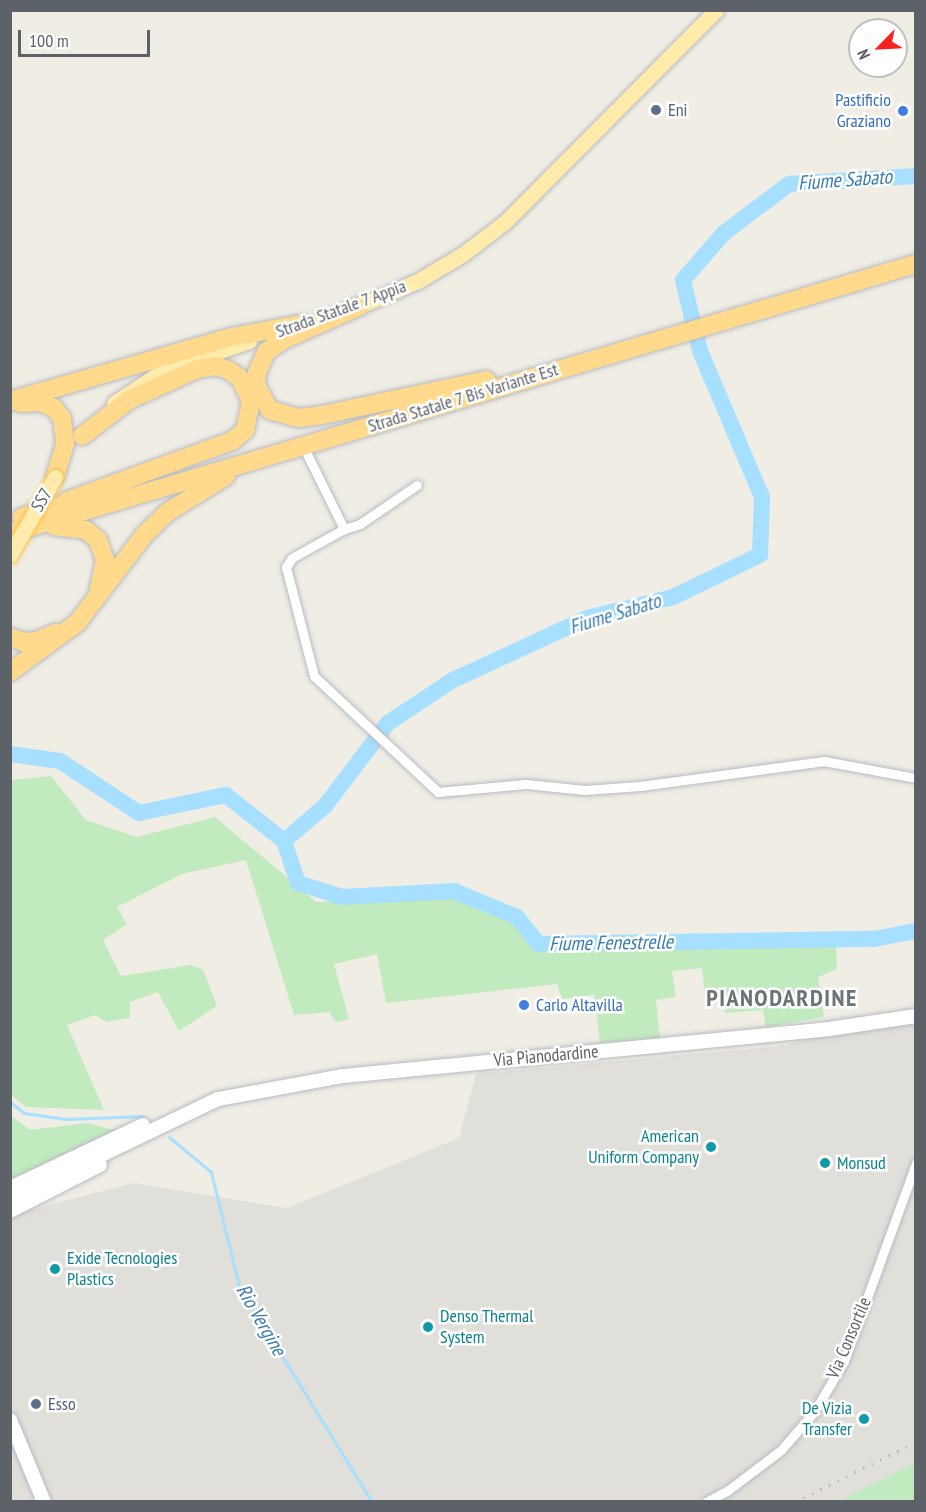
<!DOCTYPE html>
<html>
<head>
<meta charset="utf-8">
<style>
	body { margin:0 }
	#map { position:relative; width:926px; height:1512px; overflow:hidden; background:#f0ede5; font-family:"PT Sans Narrow",sans-serif }
	div>[style] { position:absolute }
	.industrial>* { inset:0; background:#e1dfd9 }
	.green>* { inset:0; background:#c2eabf }
	.stream>* { height:3px; margin:-1.5px; padding:0 1.5px; transform-origin:1.5px; border-radius:1.5px; background:#a6dfff }
	.river>* { height:16px; margin:-8px; padding:0 8px; transform-origin:8px; border-radius:8px; background:#a6dfff }
	.roads { filter:drop-shadow(0 0 2px #b7bbc0) drop-shadow(0 0 2px #b7bbc0) }
	.street>* { height:9px; margin:-4.5px; padding:0 4.5px; transform-origin:4.5px; border-radius:4.5px; background:#fff }
	.secondary>* { height:14px; margin:-7px; padding:0 7px; transform-origin:7px; border-radius:7px; background:#fff }
	.primary>* { height:15px; margin:-7.5px; padding:0 7.5px; transform-origin:7.5px; border-radius:7.5px; background:#ffebab }
	.highway>* { height:18px; margin:-9px; padding:0 9px; transform-origin:9px; border-radius:9px; background:#ffda8d }
	.rail>* { height:3px; margin-top:-1.5px; transform-origin:0; background:repeating-linear-gradient(90deg,#b6b7b8 0 1.5px,transparent 0 9.5px) }
	.bridges { filter:drop-shadow(0 0 2px #ffc14f) drop-shadow(0 0 2px #ffc14f) }
	.primary-bridge>* { height:15px; margin:-7.5px; padding:0 7.5px; transform-origin:7.5px; border-radius:7.5px; background:#ffebab }
	.dots>* { width:16px; height:16px; translate:-50% -50%; box-sizing:border-box; border:3px solid #fff; border-radius:50% }
	span { translate:-50% -50%; white-space:nowrap; text-align:center; line-height:1.15; -webkit-text-stroke:5px #fff; paint-order:stroke }
	.shop-label { font-size:18px; color:#366cbe }
	.right { translate:-100% -50%; text-align:right }
	.left { translate:0 -50%; text-align:left }
	.service-label { font-size:18px; color:#4e5e75 }
	.street-label { font-size:18px; color:#5c6267 }
	.culture-label { font-size:18px; color:#0d838f }
	.water-label { font-size:20px; color:#367bb2; font-style:italic }
	.district-label { font-size:24px; color:#6d7479; font-weight:700; letter-spacing:1.5px }
	.frame { position:absolute; inset:0; border:12px solid #5c6267; pointer-events:none }
	.north { position:absolute; left:848px; top:18px; width:60px; height:60px; box-sizing:border-box; background:#fff; border:2px solid #bec0c2; border-radius:50%; rotate:246deg; font-size:16px; font-weight:700; line-height:24px; text-align:center; color:#5c6267 }
	.north::after { content:''; display:block; margin:auto; width:21px; height:27px; background:#fa2221; clip-path:polygon(50% 0,100% 100%,50% 72%,0 100%) }
	.scale { position:absolute; left:18px; top:30px; width:132px; height:27px; box-sizing:border-box; border:3px solid #5c6267; border-top:0; padding-left:8px; font-size:18px; line-height:21px; white-space:nowrap; color:#5c6267; -webkit-text-stroke:4px #fff; paint-order:stroke }
</style>
</head>
<body>
<div id="map">
	<div class="industrial">
		<i style="clip-path:polygon(915px 1015px,915px 1463px,845px 1501px,47px 1502px,44px 1495px,26px 1501px,11px 1502px,11px 1215px,133px 1183px,287px 1208px,459px 1138px,476px 1074px,781px 1046px)"></i>
	</div>
	<div class="green">
		<i style="clip-path:polygon(51px 776px,86px 820px,137px 837px,215px 817px,316px 902px,453px 896px,508px 918px,537px 947px,836px 945px,837px 969px,818px 977px,824px 1017px,766px 1027px,763px 1010px,725px 1013px,722px 993px,705px 995px,702px 968px,672px 971px,676px 997px,656px 1000px,660px 1038px,600px 1043px,594px 995px,562px 999px,557px 984px,386px 1003px,377px 954px,334px 964px,349px 1019px,336px 1022px,329px 1012px,294px 1015px,246px 860px,182px 874px,117px 907px,127px 924px,103px 940px,121px 976px,191px 965px,203px 970px,217px 1006px,179px 1031px,158px 992px,130px 1002px,130px 1018px,106px 1022px,95px 1015px,67px 1025px,104px 1110px,26px 1107px,10px 1094px,11px 780px)"></i>
		<i style="clip-path:polygon(10px 1115px,30px 1130px,87px 1123px,115px 1130px,11px 1181px)"></i>
		<i style="clip-path:polygon(915px 1463px,915px 1501px,845px 1501px,844px 1499px)"></i>
	</div>
	<div class="stream">
		<i style="left:10px;top:1102px;width:18px;rotate:38deg"></i>
		<i style="left:24px;top:1113px;width:42px;rotate:8.1deg"></i>
		<i style="left:66px;top:1119px;width:77px;rotate:-2.2deg"></i>
		<i style="left:169px;top:1137px;width:55px;rotate:39.8deg"></i>
		<i style="left:211px;top:1172px;width:117px;rotate:76.2deg"></i>
		<i style="left:239px;top:1286px;width:254px;rotate:58.4deg"></i>
	</div>
	<div class="river">
		<i style="left:10px;top:754px;width:50px;rotate:8deg"></i>
		<i style="left:60px;top:761px;width:95px;rotate:33.4deg"></i>
		<i style="left:139px;top:813px;width:89px;rotate:-11.7deg"></i>
		<i style="left:226px;top:795px;width:74px;rotate:38.4deg"></i>
		<i style="left:284px;top:841px;width:54px;rotate:-40.5deg"></i>
		<i style="left:325px;top:806px;width:104px;rotate:-52.8deg"></i>
		<i style="left:388px;top:723px;width:78px;rotate:-33.5deg"></i>
		<i style="left:453px;top:680px;width:148px;rotate:-24.8deg"></i>
		<i style="left:587px;top:618px;width:89px;rotate:-13.7deg"></i>
		<i style="left:673px;top:597px;width:97px;rotate:-25.8deg"></i>
		<i style="left:760px;top:555px;width:58px;rotate:-88deg"></i>
		<i style="left:762px;top:497px;width:159px;rotate:-113deg"></i>
		<i style="left:700px;top:351px;width:73px;rotate:-103.5deg"></i>
		<i style="left:683px;top:280px;width:62px;rotate:-48.9deg"></i>
		<i style="left:724px;top:233px;width:81px;rotate:-37deg"></i>
		<i style="left:789px;top:184px;width:127px;rotate:-3.6deg"></i>
		<i style="left:284px;top:841px;width:44px;rotate:71.6deg"></i>
		<i style="left:298px;top:883px;width:46px;rotate:17.7deg"></i>
		<i style="left:342px;top:897px;width:112px;rotate:-3.1deg"></i>
		<i style="left:454px;top:891px;width:68px;rotate:22.4deg"></i>
		<i style="left:517px;top:917px;width:35px;rotate:51deg"></i>
		<i style="left:539px;top:944px;width:335px;rotate:-0.9deg"></i>
		<i style="left:874px;top:939px;width:43px;rotate:-10.8deg"></i>
	</div>
	<div class="roads">
		<div class="street">
			<i style="left:303px;top:446px;width:93px;rotate:63.7deg"></i>
			<i style="left:344px;top:529px;width:60px;rotate:150.9deg"></i>
			<i style="left:292px;top:558px;width:11px;rotate:124deg"></i>
			<i style="left:286px;top:567px;width:113px;rotate:75.6deg"></i>
			<i style="left:314px;top:676px;width:170px;rotate:43.1deg"></i>
			<i style="left:438px;top:792px;width:88px;rotate:-5.2deg"></i>
			<i style="left:526px;top:784px;width:59px;rotate:5.8deg"></i>
			<i style="left:585px;top:790px;width:55px;rotate:-4.2deg"></i>
			<i style="left:640px;top:786px;width:186px;rotate:-7.7deg"></i>
			<i style="left:824px;top:761px;width:94px;rotate:10.5deg"></i>
			<i style="left:344px;top:529px;width:17px;rotate:-17deg"></i>
			<i style="left:360px;top:524px;width:69px;rotate:-34.4deg"></i>
			<i style="left:706px;top:1502px;width:24px;rotate:-28deg"></i>
			<i style="left:727px;top:1491px;width:68px;rotate:-37.2deg"></i>
			<i style="left:781px;top:1450px;width:50px;rotate:-49deg"></i>
			<i style="left:814px;top:1412px;width:59px;rotate:-59.5deg"></i>
			<i style="left:844px;top:1361px;width:211px;rotate:-70deg"></i>
		</div>
		<div class="secondary">
			<i style="left:10px;top:1188px;width:147px;rotate:-25.3deg"></i>
			<i style="left:10px;top:1199px;width:231px;rotate:-25.7deg"></i>
			<i style="left:218px;top:1099px;width:126px;rotate:-10.5deg"></i>
			<i style="left:342px;top:1076px;width:489px;rotate:-5.5deg"></i>
			<i style="left:829px;top:1029px;width:88px;rotate:-8.5deg"></i>
			<i style="left:10px;top:1211px;width:101px;rotate:-27.1deg"></i>
			<i style="left:10px;top:1420px;width:89px;rotate:67.5deg"></i>
		</div>
		<div class="primary">
			<i style="left:350px;top:310px;width:74px;rotate:-23.1deg"></i>
			<i style="left:418px;top:281px;width:52px;rotate:-31deg"></i>
			<i style="left:463px;top:254px;width:53px;rotate:-37.3deg"></i>
			<i style="left:505px;top:222px;width:299px;rotate:-45.1deg"></i>
			<i style="left:114px;top:403px;width:60px;rotate:-33.4deg"></i>
			<i style="left:164px;top:370px;width:90px;rotate:-18.8deg"></i>
		</div>
		<div class="highway">
			<i style="left:360px;top:306px;width:82px;rotate:156.3deg"></i>
			<i style="left:285px;top:339px;width:23px;rotate:146deg"></i>
			<i style="left:266px;top:352px;width:23px;rotate:113deg"></i>
			<i style="left:257px;top:373px;width:12px;rotate:95deg"></i>
			<i style="left:256px;top:385px;width:29px;rotate:61deg"></i>
			<i style="left:270px;top:410px;width:29px;rotate:16deg"></i>
			<i style="left:298px;top:418px;width:24px;rotate:-7deg"></i>
			<i style="left:322px;top:415px;width:168px;rotate:-12deg"></i>
			<i style="left:10px;top:401px;width:231px;rotate:-16.1deg"></i>
			<i style="left:232px;top:337px;width:70px;rotate:-10.7deg"></i>
			<i style="left:21px;top:403px;width:20px;rotate:-3deg"></i>
			<i style="left:41px;top:402px;width:14px;rotate:25deg"></i>
			<i style="left:54px;top:408px;width:13px;rotate:51deg"></i>
			<i style="left:62px;top:418px;width:26px;rotate:83deg"></i>
			<i style="left:65px;top:444px;width:34px;rotate:107deg"></i>
			<i style="left:67px;top:501px;width:176px;rotate:-20deg"></i>
			<i style="left:232px;top:441px;width:17px;rotate:-40deg"></i>
			<i style="left:245px;top:430px;width:30px;rotate:-78deg"></i>
			<i style="left:251px;top:401px;width:25px;rotate:-116deg"></i>
			<i style="left:240px;top:378px;width:14px;rotate:-146deg"></i>
			<i style="left:228px;top:370px;width:13px;rotate:-162deg"></i>
			<i style="left:216px;top:366px;width:19px;rotate:171deg"></i>
			<i style="left:197px;top:369px;width:75px;rotate:155.5deg"></i>
			<i style="left:129px;top:400px;width:59px;rotate:142.5deg"></i>
			<i style="left:22px;top:517px;width:59px;rotate:-16.6deg"></i>
			<i style="left:54px;top:526px;width:32px;rotate:7deg"></i>
			<i style="left:86px;top:530px;width:16px;rotate:40deg"></i>
			<i style="left:98px;top:540px;width:21px;rotate:71deg"></i>
			<i style="left:105px;top:560px;width:29px;rotate:102deg"></i>
			<i style="left:10px;top:533px;width:945px;rotate:-16.54deg"></i>
			<i style="left:10px;top:637px;width:14px;rotate:21deg"></i>
			<i style="left:23px;top:642px;width:14px;rotate:-4deg"></i>
			<i style="left:37px;top:641px;width:20px;rotate:-24deg"></i>
			<i style="left:10px;top:672px;width:83px;rotate:-36.2deg"></i>
			<i style="left:77px;top:623px;width:111px;rotate:-52.7deg"></i>
			<i style="left:144px;top:535px;width:33px;rotate:-44deg"></i>
			<i style="left:168px;top:512px;width:68px;rotate:-31.8deg"></i>
		</div>
	</div>
	<div class="rail">
		<i style="left:795px;top:1502px;width:135px;rotate:-26.4deg"></i>
	</div>
	<div class="bridges">
		<div class="primary-bridge">
			<i style="left:10px;top:555px;width:90px;rotate:-60deg"></i>
		</div>
	</div>
	<div class="dots">
		<i style="left:656px;top:110px;background:#5c6f8a"></i>
		<i style="left:903px;top:111px;background:#3f7fe0"></i>
		<i style="left:524px;top:1005px;background:#3f7fe0"></i>
		<i style="left:711px;top:1147px;background:#0f9aa8"></i>
		<i style="left:825px;top:1163px;background:#0f9aa8"></i>
		<i style="left:55px;top:1269px;background:#0f9aa8"></i>
		<i style="left:428px;top:1327px;background:#0f9aa8"></i>
		<i style="left:36px;top:1404px;background:#5c6f8a"></i>
		<i style="left:864px;top:1419px;background:#0f9aa8"></i>
	</div>
	<div class="shop-label">
		<span class="right" style="left:891px;top:111px">Pastificio<br>Graziano</span>
		<span class="left" style="left:536px;top:1005px">Carlo Altavilla</span>
	</div>
	<div class="service-label">
		<span class="left" style="left:668px;top:110px">Eni</span>
		<span class="left" style="left:48px;top:1404px">Esso</span>
	</div>
	<div class="street-label">
		<span style="left:341px;top:309px;rotate:-20deg">Strada Statale 7 Appia</span>
		<span style="left:463px;top:398px;rotate:-17deg">Strada Statale 7 Bis Variante Est</span>
		<span style="left:42px;top:500px;rotate:-60deg">SS7</span>
		<span style="left:546px;top:1056px;rotate:-5deg">Via Pianodardine</span>
		<span style="left:849px;top:1338px;rotate:-67deg">Via Consortile</span>
	</div>
	<div class="culture-label">
		<span class="right" style="left:699px;top:1147px">American<br>Uniform Company</span>
		<span class="left" style="left:837px;top:1163px">Monsud</span>
		<span class="left" style="left:67px;top:1269px">Exide Tecnologies<br>Plastics</span>
		<span class="left" style="left:440px;top:1327px">Denso Thermal<br>System</span>
		<span class="right" style="left:852px;top:1419px">De Vizia<br>Transfer</span>
	</div>
	<div class="water-label">
		<span style="left:845px;top:180px;rotate:-4deg">Fiume Sabato</span>
		<span style="left:615px;top:614px;rotate:-17deg">Fiume Sabato</span>
		<span style="left:611px;top:943px;rotate:-1deg">Fiume Fenestrelle</span>
		<span style="left:261px;top:1320px;rotate:60deg">Rio Vergine</span>
	</div>
	<div class="district-label">
		<span style="left:782px;top:998px">PIANODARDINE</span>
	</div>
	<div class="frame"></div>
	<div class="north">N</div>
	<div class="scale">100 m</div>
</div>
</body>
</html>
